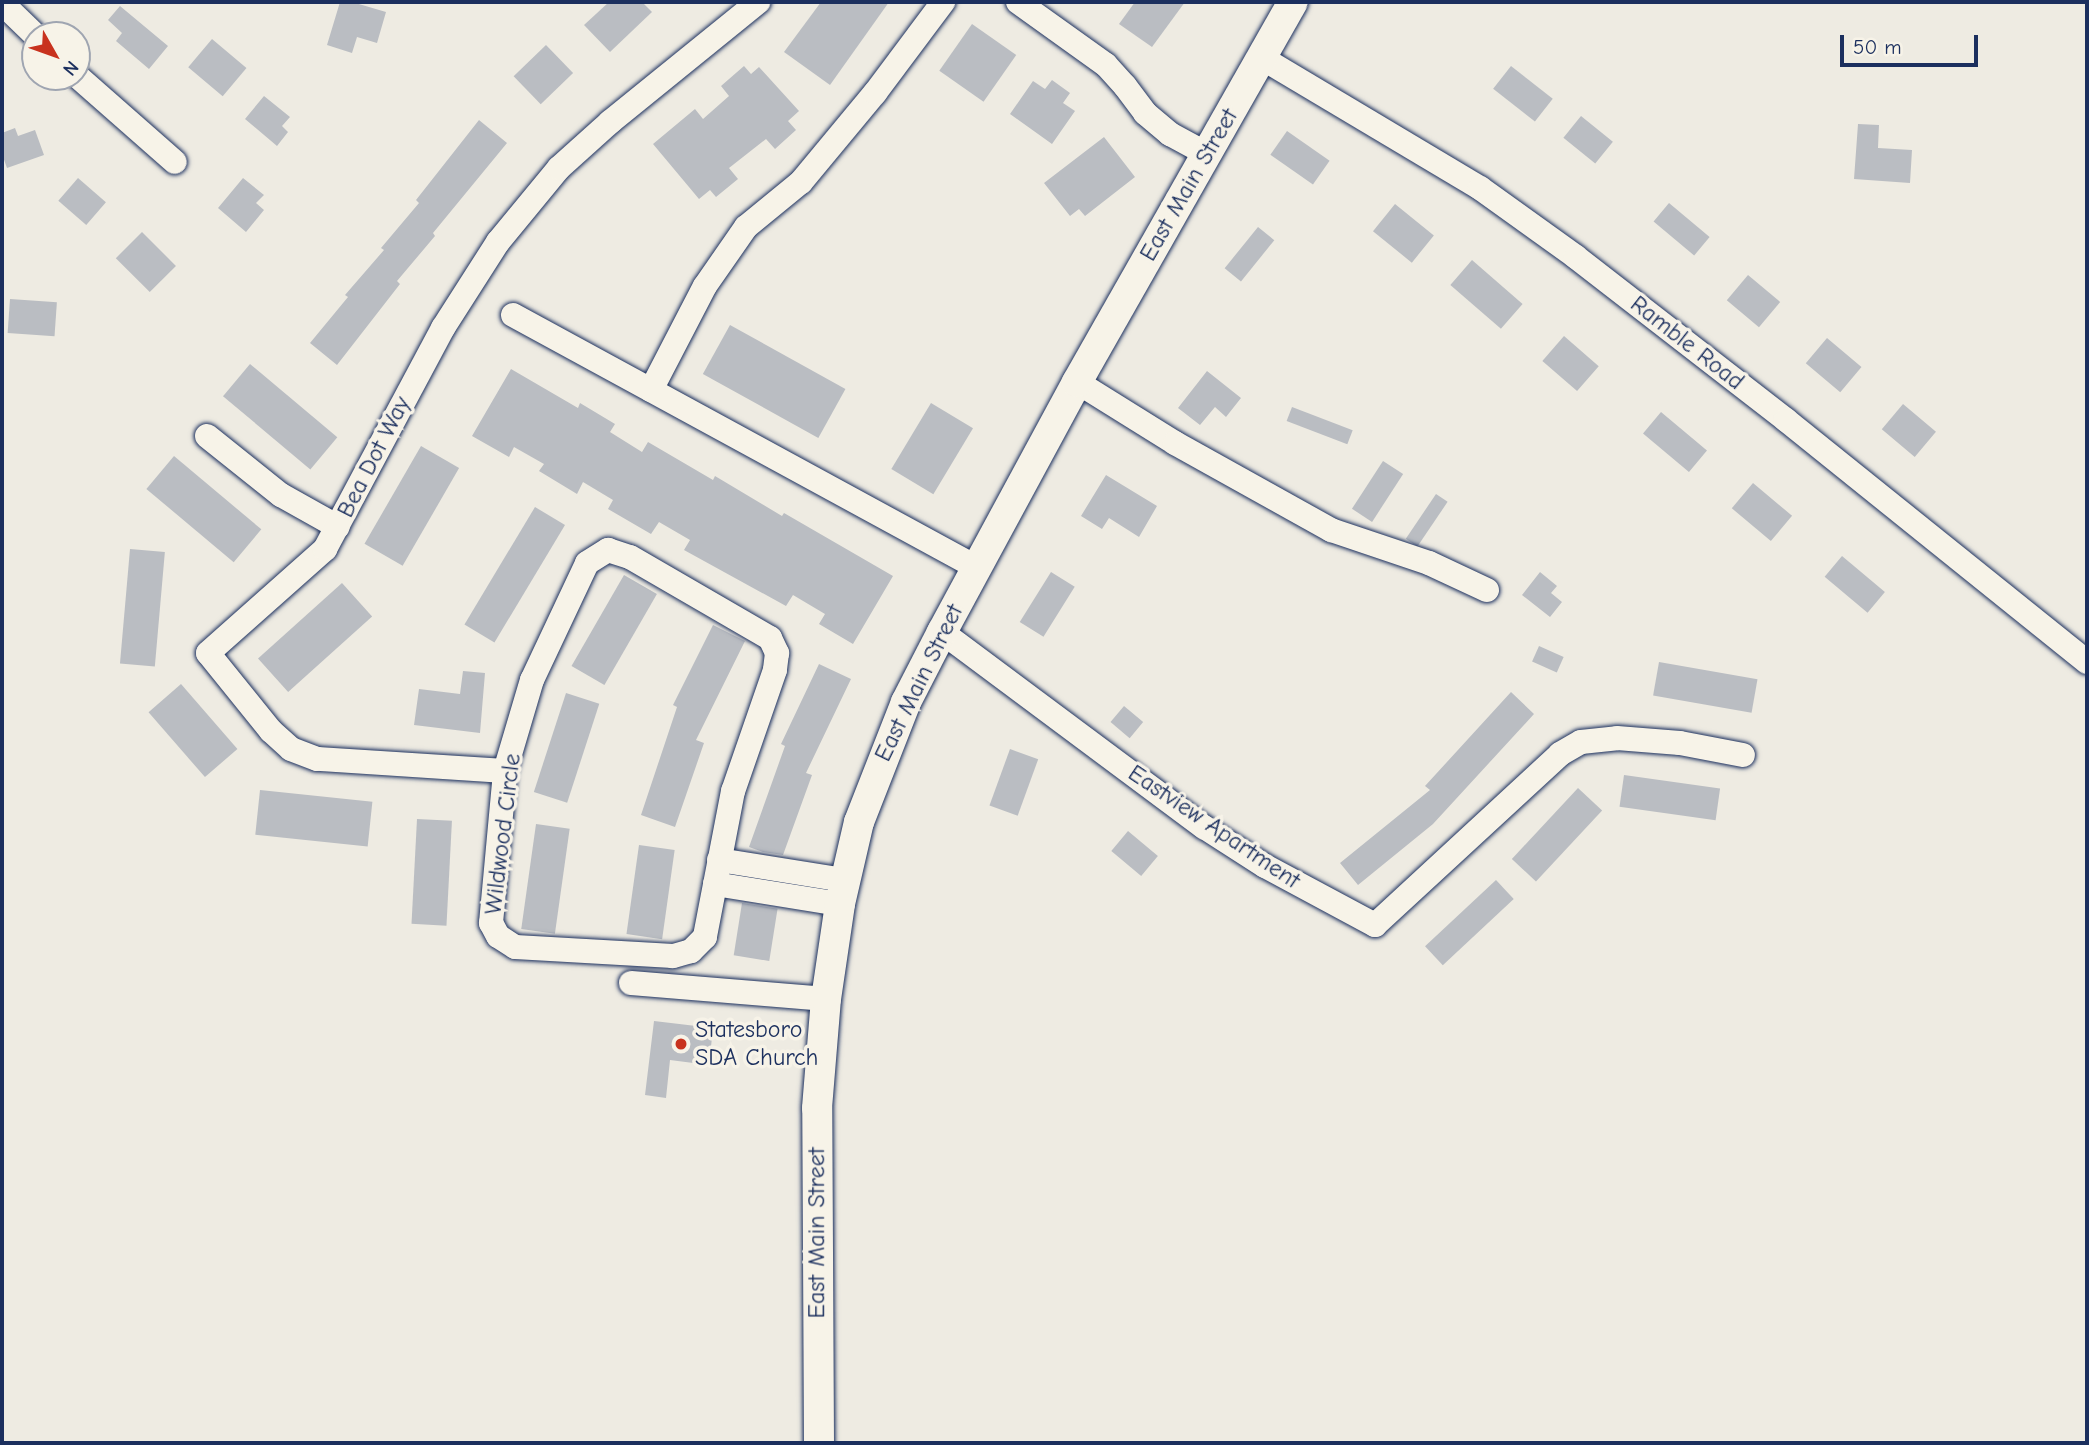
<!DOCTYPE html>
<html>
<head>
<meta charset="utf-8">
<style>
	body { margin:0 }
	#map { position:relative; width:2089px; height:1445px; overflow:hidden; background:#eeebe2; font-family:"Comic Neue",sans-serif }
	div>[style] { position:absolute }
	.building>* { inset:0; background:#babdc2; transform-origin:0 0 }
	.roads { filter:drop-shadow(0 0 2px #1b2f5e) drop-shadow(0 0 2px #1b2f5e) }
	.minor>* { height:24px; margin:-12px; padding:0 12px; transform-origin:12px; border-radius:12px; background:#f7f3e8 }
	.major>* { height:30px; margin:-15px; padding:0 15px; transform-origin:15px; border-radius:15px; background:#f7f3e8 }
	.dots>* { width:19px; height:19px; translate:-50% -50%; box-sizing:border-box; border:4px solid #f7f3e8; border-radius:50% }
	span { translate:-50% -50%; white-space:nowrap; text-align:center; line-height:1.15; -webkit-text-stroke:7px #f7f3e8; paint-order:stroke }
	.street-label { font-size:24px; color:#1b2f5e }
	.poi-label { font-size:24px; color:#1b2f5e }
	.left { translate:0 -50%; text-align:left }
	.frame { position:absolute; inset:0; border:4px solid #1b2f5e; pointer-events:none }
	.north { position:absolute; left:21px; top:21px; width:70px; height:70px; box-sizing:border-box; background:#f7f3e8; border:2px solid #9fa5b1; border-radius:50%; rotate:130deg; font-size:19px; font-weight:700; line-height:28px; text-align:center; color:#1b2f5e }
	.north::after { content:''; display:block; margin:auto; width:24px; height:32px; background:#c8321e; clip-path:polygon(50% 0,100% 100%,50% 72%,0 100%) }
	.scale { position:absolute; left:1840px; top:35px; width:138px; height:32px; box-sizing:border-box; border:4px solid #1b2f5e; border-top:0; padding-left:9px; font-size:21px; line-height:24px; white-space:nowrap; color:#1b2f5e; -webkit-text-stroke:5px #f7f3e8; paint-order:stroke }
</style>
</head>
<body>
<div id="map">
	<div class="building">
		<i style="clip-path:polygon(340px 2px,352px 2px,386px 12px,377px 43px,357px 37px,352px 53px,327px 45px)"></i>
		<i style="clip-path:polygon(609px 2px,642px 2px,652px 12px,610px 52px,584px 25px)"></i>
		<i style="clip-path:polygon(821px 2px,889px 2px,830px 85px,784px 52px)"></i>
		<i style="clip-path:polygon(1135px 2px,1185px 2px,1152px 47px,1119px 24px)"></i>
		<i style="clip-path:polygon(120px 6px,168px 46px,149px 69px,116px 41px,122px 33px,108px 20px)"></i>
		<i style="left:972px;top:24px;width:54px;height:57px;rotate:35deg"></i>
		<i style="left:212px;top:39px;width:45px;height:37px;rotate:40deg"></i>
		<i style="left:546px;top:45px;width:39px;height:45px;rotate:46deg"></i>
		<i style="clip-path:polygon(744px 66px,751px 74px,759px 67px,799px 111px,788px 121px,796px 130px,775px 149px,766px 139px,729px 168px,738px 179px,716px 197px,710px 190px,699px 199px,653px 144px,695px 109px,703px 119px,729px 96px,721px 86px)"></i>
		<i style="left:1511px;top:66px;width:53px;height:29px;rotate:38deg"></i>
		<i style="clip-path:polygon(1052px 80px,1070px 93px,1063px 103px,1075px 111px,1052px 144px,1010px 114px,1033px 81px,1045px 89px)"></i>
		<i style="clip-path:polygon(264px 96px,290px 117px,282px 126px,288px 132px,277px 146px,245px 119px)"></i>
		<i style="left:1581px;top:116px;width:41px;height:28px;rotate:39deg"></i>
		<i style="clip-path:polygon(479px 120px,507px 143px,433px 233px,435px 236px,397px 281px,400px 284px,337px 365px,310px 343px,348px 297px,345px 295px,384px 250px,381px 248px,419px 203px,416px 200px)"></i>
		<i style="clip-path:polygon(1858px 124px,1879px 125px,1878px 148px,1912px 150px,1910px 183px,1854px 179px)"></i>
		<i style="clip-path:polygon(15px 128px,18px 136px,35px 130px,44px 155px,7px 168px,2px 154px,2px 133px)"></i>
		<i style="left:1287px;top:131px;width:52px;height:29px;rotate:35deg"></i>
		<i style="clip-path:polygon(1104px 137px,1135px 177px,1085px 216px,1079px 209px,1070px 216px,1044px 183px)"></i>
		<i style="left:78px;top:178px;width:37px;height:30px;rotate:41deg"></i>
		<i style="clip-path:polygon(243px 178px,264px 195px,256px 203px,264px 210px,246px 232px,218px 208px)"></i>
		<i style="left:1669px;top:203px;width:53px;height:24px;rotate:40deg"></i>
		<i style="left:1395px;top:204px;width:50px;height:35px;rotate:39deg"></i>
		<i style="left:1258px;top:227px;width:21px;height:53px;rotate:39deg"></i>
		<i style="left:142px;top:232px;width:48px;height:37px;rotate:45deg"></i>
		<i style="left:1472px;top:260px;width:67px;height:33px;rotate:41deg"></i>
		<i style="left:1748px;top:275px;width:42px;height:33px;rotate:40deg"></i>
		<i style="left:10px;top:299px;width:47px;height:34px;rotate:4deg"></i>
		<i style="left:730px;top:325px;width:132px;height:56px;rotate:29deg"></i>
		<i style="left:1564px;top:336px;width:46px;height:33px;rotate:41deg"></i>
		<i style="left:1827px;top:338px;width:45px;height:33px;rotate:40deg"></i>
		<i style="left:250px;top:364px;width:114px;height:42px;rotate:40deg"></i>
		<i style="clip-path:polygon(511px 369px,578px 408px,580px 403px,615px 424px,610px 432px,642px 452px,648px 442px,713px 480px,715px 476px,782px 516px,784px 513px,893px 576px,853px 644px,819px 624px,825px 614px,793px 595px,786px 606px,684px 550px,690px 540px,659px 522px,651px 534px,608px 509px,613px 500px,583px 482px,577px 494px,539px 471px,544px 464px,514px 447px,509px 457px,472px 436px)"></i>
		<i style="clip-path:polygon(1207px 371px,1241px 398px,1226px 417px,1215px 407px,1200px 425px,1178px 408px)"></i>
		<i style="left:931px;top:403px;width:49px;height:77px;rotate:31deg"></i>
		<i style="left:1903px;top:404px;width:43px;height:33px;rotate:40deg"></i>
		<i style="left:1292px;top:407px;width:65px;height:15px;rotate:21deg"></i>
		<i style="left:1661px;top:412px;width:60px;height:28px;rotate:40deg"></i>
		<i style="left:421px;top:446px;width:44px;height:113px;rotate:30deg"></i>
		<i style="left:174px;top:456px;width:114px;height:43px;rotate:40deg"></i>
		<i style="left:1383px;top:461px;width:24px;height:57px;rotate:33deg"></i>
		<i style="clip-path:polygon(1106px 475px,1157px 506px,1139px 537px,1109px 518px,1102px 529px,1081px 516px)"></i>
		<i style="left:1753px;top:483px;width:51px;height:33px;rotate:40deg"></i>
		<i style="left:1436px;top:494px;width:14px;height:54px;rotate:34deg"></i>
		<i style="left:535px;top:507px;width:35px;height:137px;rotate:31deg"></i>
		<i style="left:130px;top:549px;width:35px;height:115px;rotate:5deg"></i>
		<i style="left:1842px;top:556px;width:56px;height:27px;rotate:40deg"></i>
		<i style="left:1051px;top:572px;width:28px;height:59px;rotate:32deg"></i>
		<i style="clip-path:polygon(1540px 572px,1557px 586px,1551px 593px,1562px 602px,1550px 617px,1522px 595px)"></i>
		<i style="left:624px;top:575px;width:38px;height:105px;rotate:30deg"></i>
		<i style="left:342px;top:583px;width:45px;height:113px;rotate:48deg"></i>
		<i style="clip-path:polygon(713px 625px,745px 641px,696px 740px,704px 743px,675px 827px,641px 815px,677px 707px,673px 705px)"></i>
		<i style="left:1539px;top:646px;width:27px;height:17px;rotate:24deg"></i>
		<i style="left:1659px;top:662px;width:100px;height:34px;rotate:10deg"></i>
		<i style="clip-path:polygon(819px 664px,851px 679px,806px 773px,812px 775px,783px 855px,763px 852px,749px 847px,785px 746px,781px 744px)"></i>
		<i style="clip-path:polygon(463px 671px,485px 673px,480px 733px,414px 725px,419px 689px,460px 694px)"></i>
		<i style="left:181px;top:684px;width:86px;height:43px;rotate:49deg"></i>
		<i style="clip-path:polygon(1511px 692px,1534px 714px,1433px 824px,1358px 885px,1340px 863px,1430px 790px,1425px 786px)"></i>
		<i style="left:566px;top:693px;width:35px;height:104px;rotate:18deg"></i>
		<i style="left:1124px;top:706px;width:25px;height:21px;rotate:40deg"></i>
		<i style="left:1010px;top:749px;width:30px;height:60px;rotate:20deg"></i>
		<i style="left:1624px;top:775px;width:97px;height:32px;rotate:8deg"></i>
		<i style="left:1578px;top:788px;width:33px;height:97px;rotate:43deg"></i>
		<i style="left:260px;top:790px;width:113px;height:45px;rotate:6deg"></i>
		<i style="left:417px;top:819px;width:35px;height:105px;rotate:3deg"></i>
		<i style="left:536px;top:824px;width:34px;height:106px;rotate:8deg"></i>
		<i style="left:1128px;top:831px;width:39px;height:26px;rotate:40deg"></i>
		<i style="left:639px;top:845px;width:36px;height:90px;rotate:8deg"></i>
		<i style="left:1496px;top:880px;width:26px;height:97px;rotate:47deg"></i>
		<i style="left:742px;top:903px;width:36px;height:53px;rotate:9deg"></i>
		<i style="clip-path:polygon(654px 1021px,713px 1028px,709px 1065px,670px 1060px,666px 1098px,645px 1095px)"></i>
	</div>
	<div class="roads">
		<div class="minor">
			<i style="left:1018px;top:2px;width:108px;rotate:35.6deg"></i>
			<i style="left:1106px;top:65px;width:28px;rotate:48deg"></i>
			<i style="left:1125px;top:86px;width:34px;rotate:53deg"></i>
			<i style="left:1145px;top:113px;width:33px;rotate:40deg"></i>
			<i style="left:1170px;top:134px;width:42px;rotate:28.4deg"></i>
			<i style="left:2px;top:3px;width:46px;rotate:44.1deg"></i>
			<i style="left:1262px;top:58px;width:254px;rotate:30.8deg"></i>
			<i style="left:1480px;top:188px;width:118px;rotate:35.7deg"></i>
			<i style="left:1576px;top:257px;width:266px;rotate:37.8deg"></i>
			<i style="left:1786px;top:420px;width:386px;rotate:38.8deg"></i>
			<i style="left:77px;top:76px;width:130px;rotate:41.3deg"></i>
			<i style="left:513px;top:315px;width:527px;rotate:28.56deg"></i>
			<i style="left:1077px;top:382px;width:115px;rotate:31.9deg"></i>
			<i style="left:1175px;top:443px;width:179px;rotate:29.1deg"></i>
			<i style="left:1331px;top:530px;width:103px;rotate:18.6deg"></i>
			<i style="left:1429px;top:563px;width:64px;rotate:25deg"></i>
			<i style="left:651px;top:390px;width:117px;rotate:-62.6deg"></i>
			<i style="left:705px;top:286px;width:72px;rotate:-55.2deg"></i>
			<i style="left:746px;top:227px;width:71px;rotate:-39.3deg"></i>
			<i style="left:801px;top:182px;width:116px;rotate:-50.3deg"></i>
			<i style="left:875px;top:93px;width:114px;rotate:-53.2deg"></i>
			<i style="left:207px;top:436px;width:95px;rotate:38.6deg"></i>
			<i style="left:281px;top:495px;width:65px;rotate:29.3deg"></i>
			<i style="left:608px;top:550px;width:23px;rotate:18deg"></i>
			<i style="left:630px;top:557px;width:162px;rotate:30.1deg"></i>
			<i style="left:770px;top:638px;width:17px;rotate:65deg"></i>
			<i style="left:777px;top:653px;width:17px;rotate:97deg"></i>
			<i style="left:775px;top:670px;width:128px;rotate:109.1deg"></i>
			<i style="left:733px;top:791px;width:149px;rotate:100.9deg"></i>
			<i style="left:705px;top:937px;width:20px;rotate:135deg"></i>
			<i style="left:691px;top:951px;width:19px;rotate:164deg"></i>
			<i style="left:673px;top:956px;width:158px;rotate:-176.7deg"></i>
			<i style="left:515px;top:947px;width:20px;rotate:-147deg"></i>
			<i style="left:498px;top:936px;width:15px;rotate:-118deg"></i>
			<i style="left:491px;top:923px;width:153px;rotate:-84.7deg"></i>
			<i style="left:505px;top:771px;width:95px;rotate:-73.5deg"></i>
			<i style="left:532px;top:680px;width:129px;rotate:-64.8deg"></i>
			<i style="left:587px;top:563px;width:25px;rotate:-32deg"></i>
			<i style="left:942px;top:632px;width:327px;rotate:36.7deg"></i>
			<i style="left:1204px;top:827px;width:72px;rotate:32.6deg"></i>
			<i style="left:1265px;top:866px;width:125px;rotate:28.2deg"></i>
			<i style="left:1375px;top:925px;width:252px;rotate:-42.7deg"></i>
			<i style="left:1560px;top:754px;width:24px;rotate:-30deg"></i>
			<i style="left:1581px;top:742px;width:36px;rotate:-6deg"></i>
			<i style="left:1617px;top:738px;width:63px;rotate:4.5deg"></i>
			<i style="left:1680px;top:743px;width:64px;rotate:10.8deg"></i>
			<i style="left:505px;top:771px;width:188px;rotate:-176.3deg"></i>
			<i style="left:317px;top:759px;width:28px;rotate:-159deg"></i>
			<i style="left:291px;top:749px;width:27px;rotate:-138deg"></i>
			<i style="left:271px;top:731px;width:100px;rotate:-128.9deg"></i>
			<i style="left:208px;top:653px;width:157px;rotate:-41.6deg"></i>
			<i style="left:325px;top:549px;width:251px;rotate:-61.9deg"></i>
			<i style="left:443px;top:328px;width:102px;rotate:-57.4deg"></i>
			<i style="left:498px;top:242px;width:96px;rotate:-50.5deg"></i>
			<i style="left:559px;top:168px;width:69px;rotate:-42deg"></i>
			<i style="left:610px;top:122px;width:191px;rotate:-39deg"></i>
			<i style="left:719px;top:860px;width:127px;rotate:9.1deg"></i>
			<i style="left:715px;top:884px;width:127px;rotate:9.1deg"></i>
			<i style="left:631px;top:983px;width:196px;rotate:4.7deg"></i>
		</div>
		<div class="major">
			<i style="left:819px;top:1443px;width:335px;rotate:-90.3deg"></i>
			<i style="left:817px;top:1108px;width:109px;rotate:-85.3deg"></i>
			<i style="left:826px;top:999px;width:96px;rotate:-81.6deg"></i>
			<i style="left:840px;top:904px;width:84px;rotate:-77deg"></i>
			<i style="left:859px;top:822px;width:129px;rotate:-68.6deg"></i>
			<i style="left:906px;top:702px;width:79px;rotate:-62.8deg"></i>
			<i style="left:942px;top:632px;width:284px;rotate:-61.6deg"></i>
			<i style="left:1077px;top:382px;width:437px;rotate:-60.4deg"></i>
		</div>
	</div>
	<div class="dots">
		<i style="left:681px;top:1044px;background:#c8321e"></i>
	</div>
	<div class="street-label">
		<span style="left:1189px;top:185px;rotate:-60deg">East Main Street</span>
		<span style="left:1687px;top:343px;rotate:38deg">Ramble Road</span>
		<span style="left:374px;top:457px;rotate:-63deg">Bea Dot Way</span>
		<span style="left:919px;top:683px;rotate:-64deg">East Main Street</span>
		<span style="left:1214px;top:827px;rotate:34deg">Eastview Apartment</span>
		<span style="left:503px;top:834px;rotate:-83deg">Wildwood Circle</span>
		<span style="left:817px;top:1233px;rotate:-90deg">East Main Street</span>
	</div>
	<div class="poi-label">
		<span class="left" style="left:695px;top:1044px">Statesboro<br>SDA Church</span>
	</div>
	<div class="frame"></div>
	<div class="north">N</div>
	<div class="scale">50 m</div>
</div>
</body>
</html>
